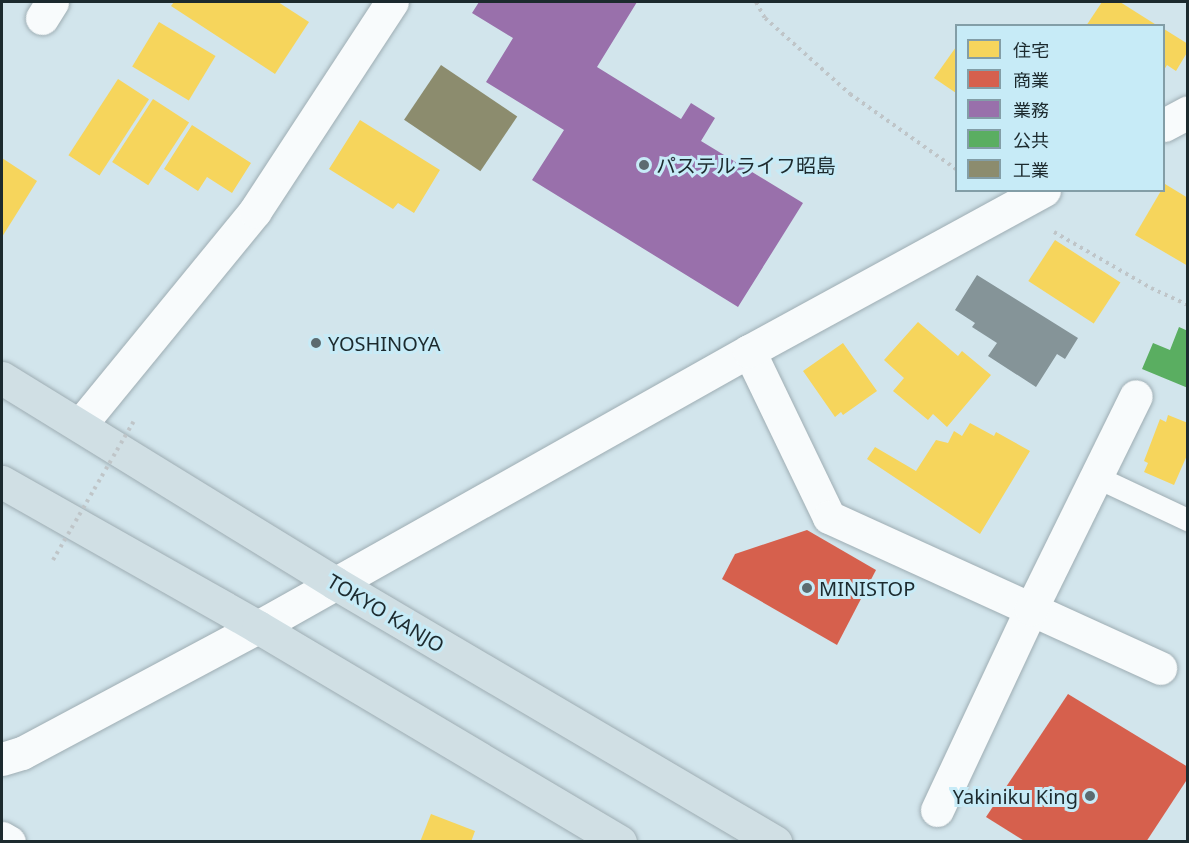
<!DOCTYPE html>
<html>
<head>
<meta charset="utf-8">
<style>
	body { margin:0 }
	#map { position:relative; width:1189px; height:843px; overflow:hidden; background:#d2e5ec; font-family:"Noto Sans","Noto Sans JP",sans-serif }
	div>[style] { position:absolute }
	.homes>* { inset:0; background:#f6d55c; transform-origin:0 0 }
	.shops>* { inset:0; background:#d6604d }
	.offices>* { inset:0; background:#9970ab }
	.public>* { inset:0; background:#5aae61 }
	.industry>* { inset:0; background:#8c8c6e; transform-origin:0 0 }
	.building>* { inset:0; background:#859498 }
	.path>* { height:4px; margin-top:-2px; transform-origin:0; background:repeating-linear-gradient(90deg,#bfc5c8 0 3px,transparent 0 7.5px) }
	.roads { filter:drop-shadow(0 0 2px #9eadb3) drop-shadow(0 0 2px #9eadb3) }
	.lane>* { height:22px; margin:-11px; padding:0 11px; transform-origin:11px; border-radius:11px; background:#f8fbfc }
	.street>* { height:33px; margin:-16.5px; padding:0 16.5px; transform-origin:16.5px; border-radius:16.5px; background:#f8fbfc }
	.highway>* { height:33px; margin:-16.5px; padding:0 16.5px; transform-origin:16.5px; border-radius:16.5px; background:#d0dfe4 }
	.path-bridge>* { height:4px; margin-top:-2px; transform-origin:0; background:repeating-linear-gradient(90deg,#bfc5c8 0 3px,transparent 0 7.5px) }
	.dots>* { width:16px; height:16px; translate:-50% -50%; box-sizing:border-box; border:3px solid #c7ebf7; border-radius:50% }
	span { translate:-50% -50%; white-space:nowrap; text-align:center; line-height:1.15; -webkit-text-stroke:6px #c7ebf7; paint-order:stroke }
	.poi-label { font-size:20px; color:#1c2a2e }
	.left { translate:0 -50%; text-align:left }
	.right { translate:-100% -50%; text-align:right }
	.street-label { font-size:20px; color:#1c2a2e }
	.frame { position:absolute; inset:0; border:3px solid #1c2a2e; pointer-events:none }
	.legend { position:absolute; left:955px; top:24px; width:210px; height:168px; box-sizing:border-box; background:#c7ebf7; border:2px solid #839ea7; margin:0; padding:8px 10px; list-style:none; font-size:18px; color:#1c2a2e }
	.legend li { display:flex; align-items:center; gap:12px; height:30px }
	.legend b { width:30px; border:2px solid #839ea7 }
</style>
</head>
<body>
<div id="map">
	<div class="homes">
		<i style="clip-path:polygon(174px 2px,278px 2px,309px 22px,275px 74px,171px 6px)"></i>
		<i style="clip-path:polygon(1102px 2px,1120px 2px,1158px 26px,1086px 26px)"></i>
		<i style="left:159px;top:22px;width:66px;height:52px;rotate:31deg"></i>
		<i style="clip-path:polygon(1164px 29px,1188px 44px,1188px 51px,1176px 71px,1167px 65px,1164px 70px)"></i>
		<i style="clip-path:polygon(956px 47px,956px 93px,934px 78px)"></i>
		<i style="left:118px;top:79px;width:37px;height:91px;rotate:33deg"></i>
		<i style="left:153px;top:99px;width:43px;height:75px;rotate:33deg"></i>
		<i style="clip-path:polygon(360px 120px,440px 170px,414px 213px,398px 203px,393px 209px,329px 169px)"></i>
		<i style="clip-path:polygon(192px 125px,251px 163px,232px 193px,207px 177px,198px 191px,164px 169px)"></i>
		<i style="clip-path:polygon(2px 158px,37px 181px,2px 237px)"></i>
		<i style="clip-path:polygon(1165px 184px,1188px 198px,1188px 266px,1135px 235px)"></i>
		<i style="left:1055px;top:240px;width:78px;height:49px;rotate:33deg"></i>
		<i style="clip-path:polygon(918px 322px,958px 356px,962px 351px,991px 375px,947px 427px,933px 414px,928px 420px,893px 391px,904px 378px,884px 360px)"></i>
		<i style="clip-path:polygon(843px 343px,877px 391px,843px 415px,841px 412px,835px 417px,803px 371px)"></i>
		<i style="clip-path:polygon(1168px 415px,1188px 423px,1188px 453px,1174px 485px,1144px 472px,1148px 463px,1144px 461px,1160px 419px,1166px 422px)"></i>
		<i style="clip-path:polygon(970px 423px,994px 436px,996px 432px,1030px 451px,980px 534px,867px 459px,875px 447px,916px 471px,936px 440px,948px 443px,954px 431px,962px 436px)"></i>
		<i style="clip-path:polygon(431px 814px,475px 831px,471px 842px,420px 842px)"></i>
	</div>
	<div class="shops">
		<i style="clip-path:polygon(807px 530px,876px 570px,837px 645px,722px 579px,735px 554px)"></i>
		<i style="clip-path:polygon(1068px 694px,1188px 767px,1188px 778px,1146px 842px,1026px 842px,986px 817px)"></i>
	</div>
	<div class="offices">
		<i style="clip-path:polygon(479px 2px,637px 2px,597px 67px,681px 119px,691px 103px,715px 118px,701px 141px,803px 203px,738px 307px,532px 180px,564px 130px,486px 82px,513px 38px,472px 13px)"></i>
	</div>
	<div class="public">
		<i style="clip-path:polygon(1179px 327px,1188px 331px,1188px 388px,1142px 369px,1153px 343px,1170px 350px)"></i>
	</div>
	<div class="industry">
		<i style="left:441px;top:65px;width:92px;height:66px;rotate:34deg"></i>
	</div>
	<div class="building">
		<i style="clip-path:polygon(977px 275px,1078px 338px,1065px 359px,1057px 354px,1036px 387px,988px 356px,997px 343px,972px 327px,975px 323px,955px 310px)"></i>
	</div>
	<div class="path">
		<i style="left:756px;top:2px;width:18px;rotate:61deg"></i>
		<i style="left:765px;top:18px;width:114px;rotate:41.8deg"></i>
		<i style="left:850px;top:94px;width:130px;rotate:35.3deg"></i>
		<i style="left:1054px;top:232px;width:112px;rotate:30deg"></i>
		<i style="left:1151px;top:288px;width:41px;rotate:24.7deg"></i>
	</div>
	<div class="roads">
		<div class="lane">
			<i style="left:1096px;top:477px;width:102px;rotate:25.1deg"></i>
		</div>
		<div class="street">
			<i style="left:42px;top:18px;width:19px;rotate:-58deg"></i>
			<i style="left:1164px;top:125px;width:27px;rotate:-28deg"></i>
			<i style="left:749px;top:351px;width:184px;rotate:64.3deg"></i>
			<i style="left:829px;top:517px;width:364px;rotate:24.5deg"></i>
			<i style="left:80px;top:425px;width:276px;rotate:-50.7deg"></i>
			<i style="left:255px;top:211px;width:250px;rotate:-56.8deg"></i>
			<i style="left:2px;top:759px;width:21px;rotate:-17deg"></i>
			<i style="left:22px;top:753px;width:268px;rotate:-28.1deg"></i>
			<i style="left:258px;top:627px;width:563px;rotate:-29.34deg"></i>
			<i style="left:749px;top:351px;width:336px;rotate:-28.6deg"></i>
			<i style="left:937px;top:810px;width:222px;rotate:-64.9deg"></i>
			<i style="left:1031px;top:609px;width:237px;rotate:-63.8deg"></i>
			<i style="left:2px;top:838px;width:8px;rotate:30deg"></i>
		</div>
		<div class="highway">
			<i style="left:2px;top:378px;width:391px;rotate:31.6deg"></i>
			<i style="left:335px;top:583px;width:511px;rotate:30.48deg"></i>
			<i style="left:2px;top:482px;width:294px;rotate:29.5deg"></i>
			<i style="left:258px;top:627px;width:421px;rotate:30.7deg"></i>
		</div>
	</div>
	<div class="path-bridge">
		<i style="left:53px;top:560px;width:163px;rotate:-59.8deg"></i>
	</div>
	<div class="dots">
		<i style="left:644px;top:165px;background:#5c6b70"></i>
		<i style="left:316px;top:343px;background:#5c6b70"></i>
		<i style="left:807px;top:588px;background:#5c6b70"></i>
		<i style="left:1090px;top:796px;background:#5c6b70"></i>
	</div>
	<div class="poi-label">
		<span class="left" style="left:656px;top:165px">パステルライフ昭島</span>
		<span class="left" style="left:328px;top:343px">YOSHINOYA</span>
		<span class="left" style="left:819px;top:588px">MINISTOP</span>
		<span class="right" style="left:1078px;top:796px">Yakiniku King</span>
	</div>
	<div class="street-label">
		<span style="left:386px;top:613px;rotate:31deg">TOKYO KANJO</span>
	</div>
	<div class="frame"></div>
	<ul class="legend">
	<li><b style="height:16px;background:#f6d55c"></b>住宅</li>
	<li><b style="height:16px;background:#d6604d"></b>商業</li>
	<li><b style="height:16px;background:#9970ab"></b>業務</li>
	<li><b style="height:16px;background:#5aae61"></b>公共</li>
	<li><b style="height:16px;background:#8c8c6e"></b>工業</li>
	</ul>
</div>
</body>
</html>
